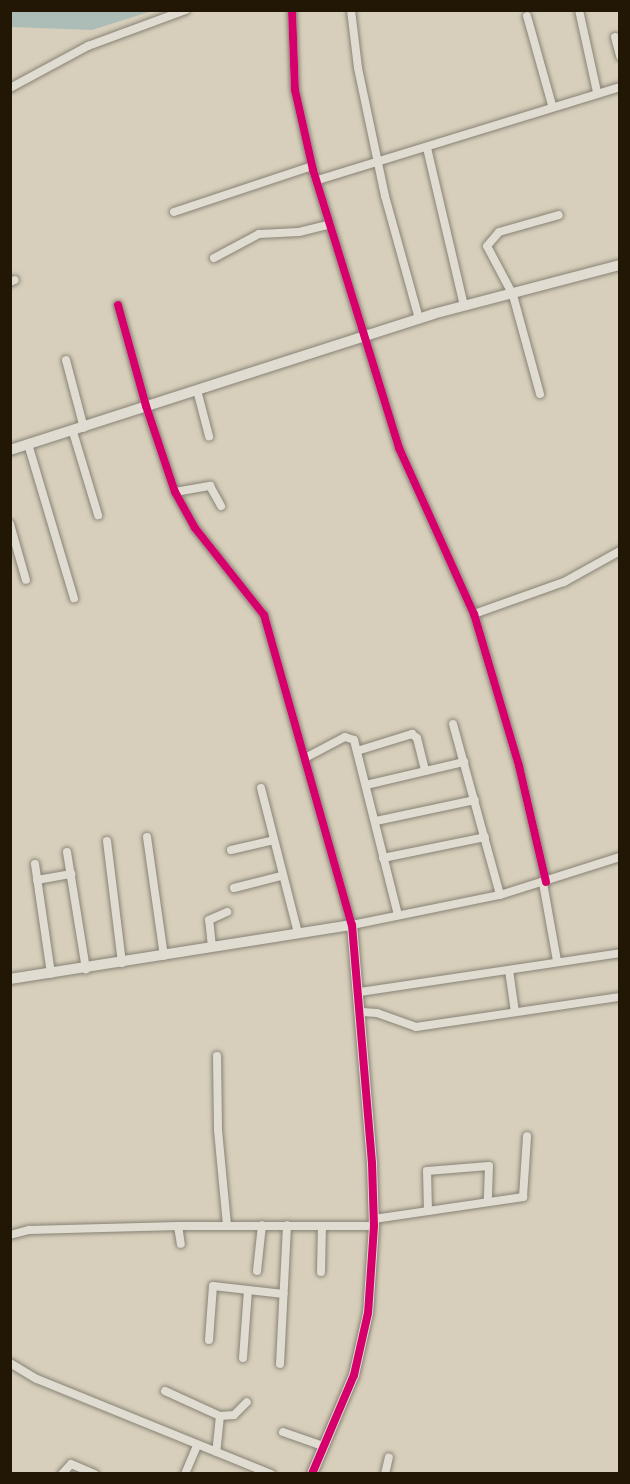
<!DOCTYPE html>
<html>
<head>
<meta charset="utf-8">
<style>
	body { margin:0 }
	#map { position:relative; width:630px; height:1484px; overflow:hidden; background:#d7cfbb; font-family:"IM FELL Great Primer",serif }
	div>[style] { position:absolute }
	.water>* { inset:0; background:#acbdb8 }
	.roads { filter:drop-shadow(0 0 2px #888275) drop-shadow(0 0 2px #888275) }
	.street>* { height:8px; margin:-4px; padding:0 4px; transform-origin:4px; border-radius:4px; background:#e0dcd2 }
	.secondary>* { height:10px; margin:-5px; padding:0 5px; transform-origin:5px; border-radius:5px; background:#e0dcd2 }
	.cycleway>* { height:8px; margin:-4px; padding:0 4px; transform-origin:4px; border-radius:4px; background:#d6006c }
	span { translate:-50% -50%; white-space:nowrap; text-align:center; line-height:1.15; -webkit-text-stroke:4.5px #ece3cc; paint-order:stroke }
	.frame { position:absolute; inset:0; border:12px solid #221605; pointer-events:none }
</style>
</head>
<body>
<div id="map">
	<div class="water">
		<i style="clip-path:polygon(11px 10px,152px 10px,152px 11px,92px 30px,11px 27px)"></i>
	</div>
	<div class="roads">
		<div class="street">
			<i style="left:292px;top:10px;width:80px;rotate:87.9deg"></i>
			<i style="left:295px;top:90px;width:82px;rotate:77.3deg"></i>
			<i style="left:313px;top:170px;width:291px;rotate:72.8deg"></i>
			<i style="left:399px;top:448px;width:182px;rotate:65.7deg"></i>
			<i style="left:474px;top:614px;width:159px;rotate:73.5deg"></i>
			<i style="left:519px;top:766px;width:119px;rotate:76.9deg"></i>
			<i style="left:351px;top:10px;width:58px;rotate:83.1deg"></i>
			<i style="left:358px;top:68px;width:131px;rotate:78.1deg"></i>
			<i style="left:385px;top:196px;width:128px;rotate:74.5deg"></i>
			<i style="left:579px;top:10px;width:84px;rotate:77.6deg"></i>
			<i style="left:527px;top:16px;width:92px;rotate:74.3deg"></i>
			<i style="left:615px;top:37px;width:20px;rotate:75deg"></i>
			<i style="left:10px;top:88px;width:89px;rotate:-28.3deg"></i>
			<i style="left:88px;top:46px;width:104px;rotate:-20.2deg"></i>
			<i style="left:427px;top:148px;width:162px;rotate:76.8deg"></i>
			<i style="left:318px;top:180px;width:316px;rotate:-17.1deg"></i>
			<i style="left:174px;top:212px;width:145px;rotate:-18.4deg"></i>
			<i style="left:214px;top:258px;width:51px;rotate:-28.1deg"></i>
			<i style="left:259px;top:234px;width:40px;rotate:-2.9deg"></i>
			<i style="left:299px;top:232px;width:32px;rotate:-14deg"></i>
			<i style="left:10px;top:282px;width:5px;rotate:-22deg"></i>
			<i style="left:118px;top:305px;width:105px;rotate:74.5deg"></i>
			<i style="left:146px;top:406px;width:91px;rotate:71.4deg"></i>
			<i style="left:175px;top:492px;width:41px;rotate:60.9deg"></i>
			<i style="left:195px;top:528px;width:111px;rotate:51.6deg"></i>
			<i style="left:264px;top:615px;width:322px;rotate:74.2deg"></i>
			<i style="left:352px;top:925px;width:151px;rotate:-11.5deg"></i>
			<i style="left:500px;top:895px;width:126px;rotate:-17.6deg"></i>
			<i style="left:66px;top:360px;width:70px;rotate:75.2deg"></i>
			<i style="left:197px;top:390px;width:48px;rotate:75.4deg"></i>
			<i style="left:540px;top:394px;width:103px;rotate:-105.3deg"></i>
			<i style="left:513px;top:295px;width:55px;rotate:-118deg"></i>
			<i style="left:487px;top:246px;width:18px;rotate:-49deg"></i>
			<i style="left:499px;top:232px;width:62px;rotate:-15.8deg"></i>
			<i style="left:73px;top:432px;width:87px;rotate:73.2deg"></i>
			<i style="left:28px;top:444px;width:161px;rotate:73.4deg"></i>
			<i style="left:175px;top:492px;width:36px;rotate:-10deg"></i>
			<i style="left:210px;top:486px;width:23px;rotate:61deg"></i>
			<i style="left:10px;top:524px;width:58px;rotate:74.1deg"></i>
			<i style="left:474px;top:614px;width:96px;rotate:-19.6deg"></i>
			<i style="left:564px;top:582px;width:64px;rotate:-29deg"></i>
			<i style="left:453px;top:724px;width:177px;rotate:74.6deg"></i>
			<i style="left:357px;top:751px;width:58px;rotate:-17.2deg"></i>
			<i style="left:412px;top:734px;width:6px;rotate:39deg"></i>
			<i style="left:417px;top:738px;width:34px;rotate:76deg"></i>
			<i style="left:305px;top:758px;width:45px;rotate:-27.7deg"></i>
			<i style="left:345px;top:737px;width:9px;rotate:18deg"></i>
			<i style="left:354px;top:740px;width:180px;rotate:75.9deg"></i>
			<i style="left:366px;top:785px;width:101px;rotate:-13.2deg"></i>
			<i style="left:261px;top:788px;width:150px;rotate:75.7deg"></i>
			<i style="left:376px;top:821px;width:101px;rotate:-12deg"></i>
			<i style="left:147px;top:837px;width:120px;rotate:81.9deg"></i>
			<i style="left:107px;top:841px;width:123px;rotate:83deg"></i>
			<i style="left:231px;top:850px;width:44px;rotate:-13.1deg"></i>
			<i style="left:67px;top:852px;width:119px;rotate:80.8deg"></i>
			<i style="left:383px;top:858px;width:104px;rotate:-11.6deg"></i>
			<i style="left:35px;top:864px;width:111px;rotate:81.7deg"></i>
			<i style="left:37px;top:880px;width:35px;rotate:-10deg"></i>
			<i style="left:543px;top:883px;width:79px;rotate:79.8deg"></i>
			<i style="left:234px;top:888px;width:49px;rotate:-14.3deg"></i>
			<i style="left:212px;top:947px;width:27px;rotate:-96deg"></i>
			<i style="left:209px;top:920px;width:20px;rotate:-24deg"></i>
			<i style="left:509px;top:970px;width:42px;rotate:81.9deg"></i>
			<i style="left:360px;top:992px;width:263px;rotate:-8.5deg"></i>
			<i style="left:362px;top:1012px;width:15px;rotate:4deg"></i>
			<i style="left:377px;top:1013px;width:41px;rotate:19.7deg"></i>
			<i style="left:416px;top:1027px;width:206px;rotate:-8.4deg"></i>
			<i style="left:217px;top:1056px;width:74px;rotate:89.2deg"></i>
			<i style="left:218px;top:1130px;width:95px;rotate:84.6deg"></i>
			<i style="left:428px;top:1211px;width:40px;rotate:-91.4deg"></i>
			<i style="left:427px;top:1171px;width:62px;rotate:-4.6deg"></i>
			<i style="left:489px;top:1166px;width:36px;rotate:92deg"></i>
			<i style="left:374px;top:1219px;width:151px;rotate:-8.4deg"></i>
			<i style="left:523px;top:1197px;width:61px;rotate:-86.2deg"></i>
			<i style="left:178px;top:1226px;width:18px;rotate:81deg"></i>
			<i style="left:10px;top:1235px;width:20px;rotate:-15deg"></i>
			<i style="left:29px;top:1230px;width:149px;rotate:-1.5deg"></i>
			<i style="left:178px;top:1226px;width:196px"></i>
			<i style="left:257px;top:1271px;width:46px;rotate:-83.8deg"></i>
			<i style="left:321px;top:1272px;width:46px;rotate:-88.8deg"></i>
			<i style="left:209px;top:1340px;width:54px;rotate:-85.8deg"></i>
			<i style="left:213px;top:1286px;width:71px;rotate:6.4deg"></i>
			<i style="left:243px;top:1358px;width:68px;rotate:-85.8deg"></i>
			<i style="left:10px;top:1363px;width:31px;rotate:31deg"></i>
			<i style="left:37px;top:1379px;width:253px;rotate:22.1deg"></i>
			<i style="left:280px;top:1364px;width:139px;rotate:-87.1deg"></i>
			<i style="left:165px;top:1391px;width:60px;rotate:24.4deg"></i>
			<i style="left:220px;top:1416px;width:36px;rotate:96deg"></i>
			<i style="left:220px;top:1416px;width:14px;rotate:-4deg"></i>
			<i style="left:234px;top:1415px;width:18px;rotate:-45deg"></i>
			<i style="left:283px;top:1432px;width:42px;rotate:19.3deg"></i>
			<i style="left:62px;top:1474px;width:13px;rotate:-48deg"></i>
			<i style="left:71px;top:1464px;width:26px;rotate:23deg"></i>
			<i style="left:185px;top:1474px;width:30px;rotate:-67deg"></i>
			<i style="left:385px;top:1474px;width:17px;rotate:-77deg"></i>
		</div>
		<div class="secondary">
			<i style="left:10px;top:450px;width:444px;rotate:-17.8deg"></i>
			<i style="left:433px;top:314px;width:193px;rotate:-14.7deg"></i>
			<i style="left:10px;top:979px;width:346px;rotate:-9deg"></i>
			<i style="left:352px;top:925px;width:239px;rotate:85.2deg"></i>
			<i style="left:372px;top:1163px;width:63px;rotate:88.2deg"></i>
			<i style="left:374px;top:1226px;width:87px;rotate:93.9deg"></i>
			<i style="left:368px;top:1313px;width:64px;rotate:102.7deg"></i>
			<i style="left:354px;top:1375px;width:108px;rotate:113deg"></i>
		</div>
	</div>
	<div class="cycleway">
		<i style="left:292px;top:10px;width:80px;rotate:87.9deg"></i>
		<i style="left:295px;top:90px;width:82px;rotate:77.3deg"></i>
		<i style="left:313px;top:170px;width:291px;rotate:72.8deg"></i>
		<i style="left:399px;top:448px;width:182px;rotate:65.7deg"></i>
		<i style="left:474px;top:614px;width:159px;rotate:73.5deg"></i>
		<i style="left:519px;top:766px;width:119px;rotate:76.9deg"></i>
		<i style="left:118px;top:305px;width:105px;rotate:74.5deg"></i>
		<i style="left:146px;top:406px;width:91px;rotate:71.4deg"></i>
		<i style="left:175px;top:492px;width:41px;rotate:60.9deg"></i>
		<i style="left:195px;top:528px;width:111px;rotate:51.6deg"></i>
		<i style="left:264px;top:615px;width:322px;rotate:74.2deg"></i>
		<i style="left:352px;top:925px;width:239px;rotate:85.2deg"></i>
		<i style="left:372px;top:1163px;width:63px;rotate:88.2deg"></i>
		<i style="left:374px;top:1226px;width:87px;rotate:93.9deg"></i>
		<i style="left:368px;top:1313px;width:64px;rotate:102.7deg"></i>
		<i style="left:354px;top:1375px;width:108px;rotate:113deg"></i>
	</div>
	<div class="frame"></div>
</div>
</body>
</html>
